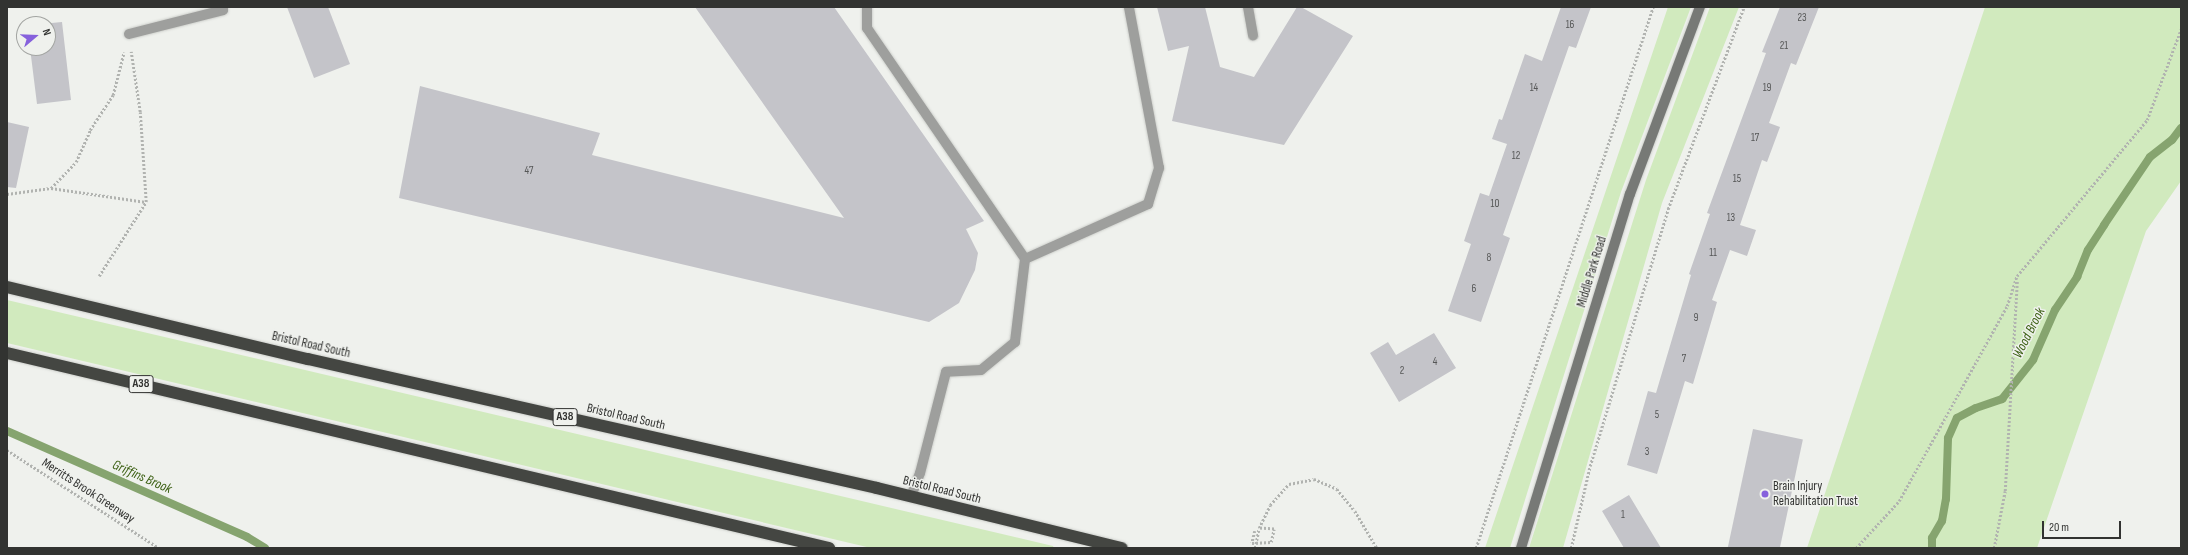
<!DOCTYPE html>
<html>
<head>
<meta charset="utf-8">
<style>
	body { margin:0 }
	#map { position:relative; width:2188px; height:555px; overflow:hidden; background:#eff1ed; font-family:"Sofia Sans Condensed",sans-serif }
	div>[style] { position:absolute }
	.green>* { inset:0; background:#d1eabe }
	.stream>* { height:8px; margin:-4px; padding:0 4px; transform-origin:4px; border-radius:4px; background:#86a46f }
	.building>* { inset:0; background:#c4c4c9; transform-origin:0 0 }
	.path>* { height:2.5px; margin-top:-1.25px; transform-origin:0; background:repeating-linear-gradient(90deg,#b1b3b0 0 2px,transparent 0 4px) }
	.roads { filter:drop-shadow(0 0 1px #cdcfcb) drop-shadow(0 0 1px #cdcfcb) }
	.street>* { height:10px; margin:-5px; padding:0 5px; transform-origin:5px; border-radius:5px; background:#9e9f9d }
	.secondary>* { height:10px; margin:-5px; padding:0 5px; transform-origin:5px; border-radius:5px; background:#777976 }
	.highway>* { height:12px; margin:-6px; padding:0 6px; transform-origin:6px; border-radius:6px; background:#444642 }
	.path-bridge>* { height:2.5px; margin-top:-1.25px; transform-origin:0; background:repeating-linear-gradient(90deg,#b1b3b0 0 2px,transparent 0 4px) }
	.dots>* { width:11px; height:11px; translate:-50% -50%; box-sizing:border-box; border:2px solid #eff1ed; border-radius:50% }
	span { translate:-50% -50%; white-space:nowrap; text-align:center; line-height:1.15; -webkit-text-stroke:3px #eff1ed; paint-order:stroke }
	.number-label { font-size:11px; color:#565757 }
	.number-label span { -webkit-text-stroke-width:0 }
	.shield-label span { padding:1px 3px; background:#eff1ed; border:1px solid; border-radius:3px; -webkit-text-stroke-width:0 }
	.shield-label { font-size:12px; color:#323331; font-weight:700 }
	.street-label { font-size:13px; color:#323331 }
	.poi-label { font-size:13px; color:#323331 }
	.left { translate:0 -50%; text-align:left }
	.water-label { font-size:14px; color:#3b5f12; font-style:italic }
	.frame { position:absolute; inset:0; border:8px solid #323331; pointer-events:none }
	.north { position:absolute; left:16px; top:16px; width:40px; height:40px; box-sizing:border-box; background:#eff1ed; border:1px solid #a3a5a2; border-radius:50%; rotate:71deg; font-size:11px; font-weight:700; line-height:16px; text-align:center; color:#323331 }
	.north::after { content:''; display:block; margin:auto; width:14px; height:18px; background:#8661dc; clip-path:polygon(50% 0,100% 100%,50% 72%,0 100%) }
	.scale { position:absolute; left:2042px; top:521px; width:79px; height:18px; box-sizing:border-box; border:2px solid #323331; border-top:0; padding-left:5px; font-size:12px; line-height:14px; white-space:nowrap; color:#323331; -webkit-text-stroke:3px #eff1ed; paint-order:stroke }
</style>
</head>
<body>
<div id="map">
	<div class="green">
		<i style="clip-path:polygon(1668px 7px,1691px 7px,1621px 192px,1510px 548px,1485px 548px)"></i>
		<i style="clip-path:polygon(1710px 7px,1739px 7px,1662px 203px,1563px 548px,1529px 548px,1646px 180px)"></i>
		<i style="clip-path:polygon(1985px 7px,2181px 7px,2181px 181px,2146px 231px,2037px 548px,1807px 548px)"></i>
		<i style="clip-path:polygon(7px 300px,1053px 546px,1054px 548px,871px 548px,7px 343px)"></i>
	</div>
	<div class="stream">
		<i style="left:7px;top:431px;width:262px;rotate:23.8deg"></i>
		<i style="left:247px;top:537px;width:21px;rotate:31deg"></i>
		<i style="left:1932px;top:548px;width:10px;rotate:-90deg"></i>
		<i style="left:1932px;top:538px;width:20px;rotate:-60deg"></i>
		<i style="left:1942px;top:521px;width:22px;rotate:-80deg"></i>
		<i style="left:1946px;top:499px;width:61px;rotate:-88.1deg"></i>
		<i style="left:1948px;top:438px;width:22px;rotate:-66deg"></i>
		<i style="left:1957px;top:418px;width:21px;rotate:-28deg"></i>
		<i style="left:1976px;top:408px;width:28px;rotate:-19deg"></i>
		<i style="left:2002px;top:399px;width:50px;rotate:-51.5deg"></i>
		<i style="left:2033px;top:360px;width:55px;rotate:-66.3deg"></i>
		<i style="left:2055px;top:310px;width:40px;rotate:-56deg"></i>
		<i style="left:2077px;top:277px;width:29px;rotate:-68deg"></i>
		<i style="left:2088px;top:250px;width:30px;rotate:-57deg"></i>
		<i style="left:2104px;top:225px;width:82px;rotate:-55.9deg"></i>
		<i style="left:2150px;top:157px;width:28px;rotate:-38deg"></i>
		<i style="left:2172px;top:140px;width:15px;rotate:-53deg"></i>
	</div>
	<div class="building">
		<i style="clip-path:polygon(287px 7px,328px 7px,350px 64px,314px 78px)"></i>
		<i style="clip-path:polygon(695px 7px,834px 7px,984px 221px,966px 229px,978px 253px,975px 270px,959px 303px,929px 322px,399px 198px,420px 86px,600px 133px,592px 155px,844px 218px)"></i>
		<i style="clip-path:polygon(1157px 7px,1205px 7px,1220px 67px,1254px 77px,1297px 7px,1301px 7px,1353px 36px,1284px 145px,1172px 121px,1189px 46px,1168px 51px)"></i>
		<i style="clip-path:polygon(1561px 7px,1591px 7px,1576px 48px,1569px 46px,1523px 177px,1503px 235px,1510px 238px,1481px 322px,1448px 311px,1471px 244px,1464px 241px,1480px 193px,1489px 196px,1507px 144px,1492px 139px,1499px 119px,1502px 120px,1525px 54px,1542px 61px)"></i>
		<i style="clip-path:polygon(1780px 7px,1819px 7px,1796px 65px,1791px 63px,1769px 123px,1780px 127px,1767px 162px,1762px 160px,1740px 225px,1756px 230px,1747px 256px,1730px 250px,1712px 300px,1717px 302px,1693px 384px,1685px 381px,1657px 474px,1627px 465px,1648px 391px,1656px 393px,1691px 275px,1689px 274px,1710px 214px,1707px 213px,1766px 53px,1762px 52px)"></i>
		<i style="clip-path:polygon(62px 22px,71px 100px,37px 104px,30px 48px,48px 48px,48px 24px,41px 24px)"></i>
		<i style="clip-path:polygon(7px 122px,29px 127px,16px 188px,7px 187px)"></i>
		<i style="clip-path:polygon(1434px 333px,1456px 368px,1399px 402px,1370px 353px,1388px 342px,1396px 355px)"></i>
		<i style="left:1753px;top:429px;width:51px;height:122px;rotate:12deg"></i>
		<i style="clip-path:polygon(1629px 495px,1644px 520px,1661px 548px,1624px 548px,1602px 511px)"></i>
	</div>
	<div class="path">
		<i style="left:51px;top:188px;width:96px;rotate:8.4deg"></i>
		<i style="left:7px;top:194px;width:44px;rotate:-7.8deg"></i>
		<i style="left:51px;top:188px;width:36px;rotate:-46deg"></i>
		<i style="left:76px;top:162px;width:35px;rotate:-66deg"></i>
		<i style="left:90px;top:130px;width:42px;rotate:-56.7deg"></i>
		<i style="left:113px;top:95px;width:44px;rotate:-75.7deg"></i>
		<i style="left:99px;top:276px;width:88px;rotate:-57.6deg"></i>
		<i style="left:146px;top:202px;width:90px;rotate:-93.8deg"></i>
		<i style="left:140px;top:112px;width:61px;rotate:-98.5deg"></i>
		<i style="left:7px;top:450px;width:181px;rotate:32.8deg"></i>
		<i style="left:1255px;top:531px;width:12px;rotate:104deg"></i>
		<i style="left:1252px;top:543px;width:19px;rotate:-3deg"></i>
		<i style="left:1271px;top:542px;width:13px;rotate:-77deg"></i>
		<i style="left:1274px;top:529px;width:15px;rotate:-176deg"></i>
		<i style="left:1476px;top:548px;width:569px;rotate:-71.88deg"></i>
		<i style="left:1571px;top:548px;width:84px;rotate:-77deg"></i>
		<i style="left:1590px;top:466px;width:269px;rotate:-73.1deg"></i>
		<i style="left:1668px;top:209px;width:216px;rotate:-69.4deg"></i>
		<i style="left:1856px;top:548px;width:64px;rotate:-47.5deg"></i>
		<i style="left:1899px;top:501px;width:223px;rotate:-61deg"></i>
		<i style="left:2007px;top:306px;width:32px;rotate:-72deg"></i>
		<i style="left:2017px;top:276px;width:203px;rotate:-50.2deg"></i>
		<i style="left:2147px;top:120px;width:97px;rotate:-69.5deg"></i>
		<i style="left:1994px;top:548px;width:58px;rotate:-79.1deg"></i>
		<i style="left:2005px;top:491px;width:211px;rotate:-86.7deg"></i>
	</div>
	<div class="roads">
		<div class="street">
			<i style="left:867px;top:7px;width:21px;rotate:90deg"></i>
			<i style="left:867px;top:28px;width:280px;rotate:55.6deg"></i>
			<i style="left:1025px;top:259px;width:84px;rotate:96.9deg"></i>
			<i style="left:1015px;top:342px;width:44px;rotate:140.5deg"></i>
			<i style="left:981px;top:370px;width:35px;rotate:177deg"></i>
			<i style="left:946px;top:372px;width:104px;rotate:104.4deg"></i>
			<i style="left:920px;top:473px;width:25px;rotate:111deg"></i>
			<i style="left:1248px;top:7px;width:29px;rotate:80deg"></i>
			<i style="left:129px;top:34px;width:97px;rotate:-14.3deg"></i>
			<i style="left:223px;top:10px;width:3px;rotate:-90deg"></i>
			<i style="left:1025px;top:259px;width:135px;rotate:-24.1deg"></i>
			<i style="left:1148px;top:204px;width:38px;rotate:-73deg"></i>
			<i style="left:1159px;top:168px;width:164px;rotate:-100.6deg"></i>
		</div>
		<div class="secondary">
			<i style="left:1521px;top:548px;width:370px;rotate:-72.9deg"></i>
			<i style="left:1630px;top:194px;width:200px;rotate:-69.5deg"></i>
		</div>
		<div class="highway">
			<i style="left:7px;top:287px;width:309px;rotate:13.5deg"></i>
			<i style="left:308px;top:359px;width:583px;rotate:12.77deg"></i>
			<i style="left:877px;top:488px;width:252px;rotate:13.8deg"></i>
			<i style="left:7px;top:353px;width:845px;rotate:13.35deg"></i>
		</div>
	</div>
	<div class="path-bridge">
		<i style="left:1255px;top:548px;width:20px;rotate:-79deg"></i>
		<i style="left:1259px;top:528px;width:25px;rotate:-64deg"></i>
		<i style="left:1270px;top:505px;width:28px;rotate:-48deg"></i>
		<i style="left:1289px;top:484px;width:25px;rotate:-11deg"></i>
		<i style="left:1314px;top:479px;width:25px;rotate:23deg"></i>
		<i style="left:1337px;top:489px;width:28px;rotate:51deg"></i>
		<i style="left:1355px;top:511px;width:43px;rotate:59.3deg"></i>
	</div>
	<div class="dots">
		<i style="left:1765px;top:494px;background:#8661dc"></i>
	</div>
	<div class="number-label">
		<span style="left:1802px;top:18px">23</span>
		<span style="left:1570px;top:25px">16</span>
		<span style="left:1784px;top:46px">21</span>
		<span style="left:1534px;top:88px">14</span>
		<span style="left:1767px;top:88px">19</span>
		<span style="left:1755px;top:138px">17</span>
		<span style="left:1516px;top:156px">12</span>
		<span style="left:529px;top:171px">47</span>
		<span style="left:1737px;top:179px">15</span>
		<span style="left:1495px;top:204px">10</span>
		<span style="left:1731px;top:218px">13</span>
		<span style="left:1713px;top:253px">11</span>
		<span style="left:1489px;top:258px">8</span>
		<span style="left:1474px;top:289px">6</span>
		<span style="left:1696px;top:318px">9</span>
		<span style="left:1684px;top:359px">7</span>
		<span style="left:1435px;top:362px">4</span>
		<span style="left:1402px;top:371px">2</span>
		<span style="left:1657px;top:415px">5</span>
		<span style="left:1647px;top:452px">3</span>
		<span style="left:1623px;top:515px">1</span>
	</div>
	<div class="shield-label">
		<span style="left:141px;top:384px">A38</span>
		<span style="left:565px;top:417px">A38</span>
	</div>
	<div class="street-label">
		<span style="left:1592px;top:272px;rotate:-73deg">Middle Park Road</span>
		<span style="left:311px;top:345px;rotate:13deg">Bristol Road South</span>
		<span style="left:626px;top:417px;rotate:13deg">Bristol Road South</span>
		<span style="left:942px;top:490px;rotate:14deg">Bristol Road South</span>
		<span style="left:88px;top:491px;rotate:33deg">Merritts Brook Greenway</span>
	</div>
	<div class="poi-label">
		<span class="left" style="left:1773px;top:494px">Brain Injury<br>Rehabilitation Trust</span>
	</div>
	<div class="water-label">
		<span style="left:2029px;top:333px;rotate:-63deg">Wood Brook</span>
		<span style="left:142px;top:477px;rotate:24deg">Griffins Brook</span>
	</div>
	<div class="frame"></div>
	<div class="north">N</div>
	<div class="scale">20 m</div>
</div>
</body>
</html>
